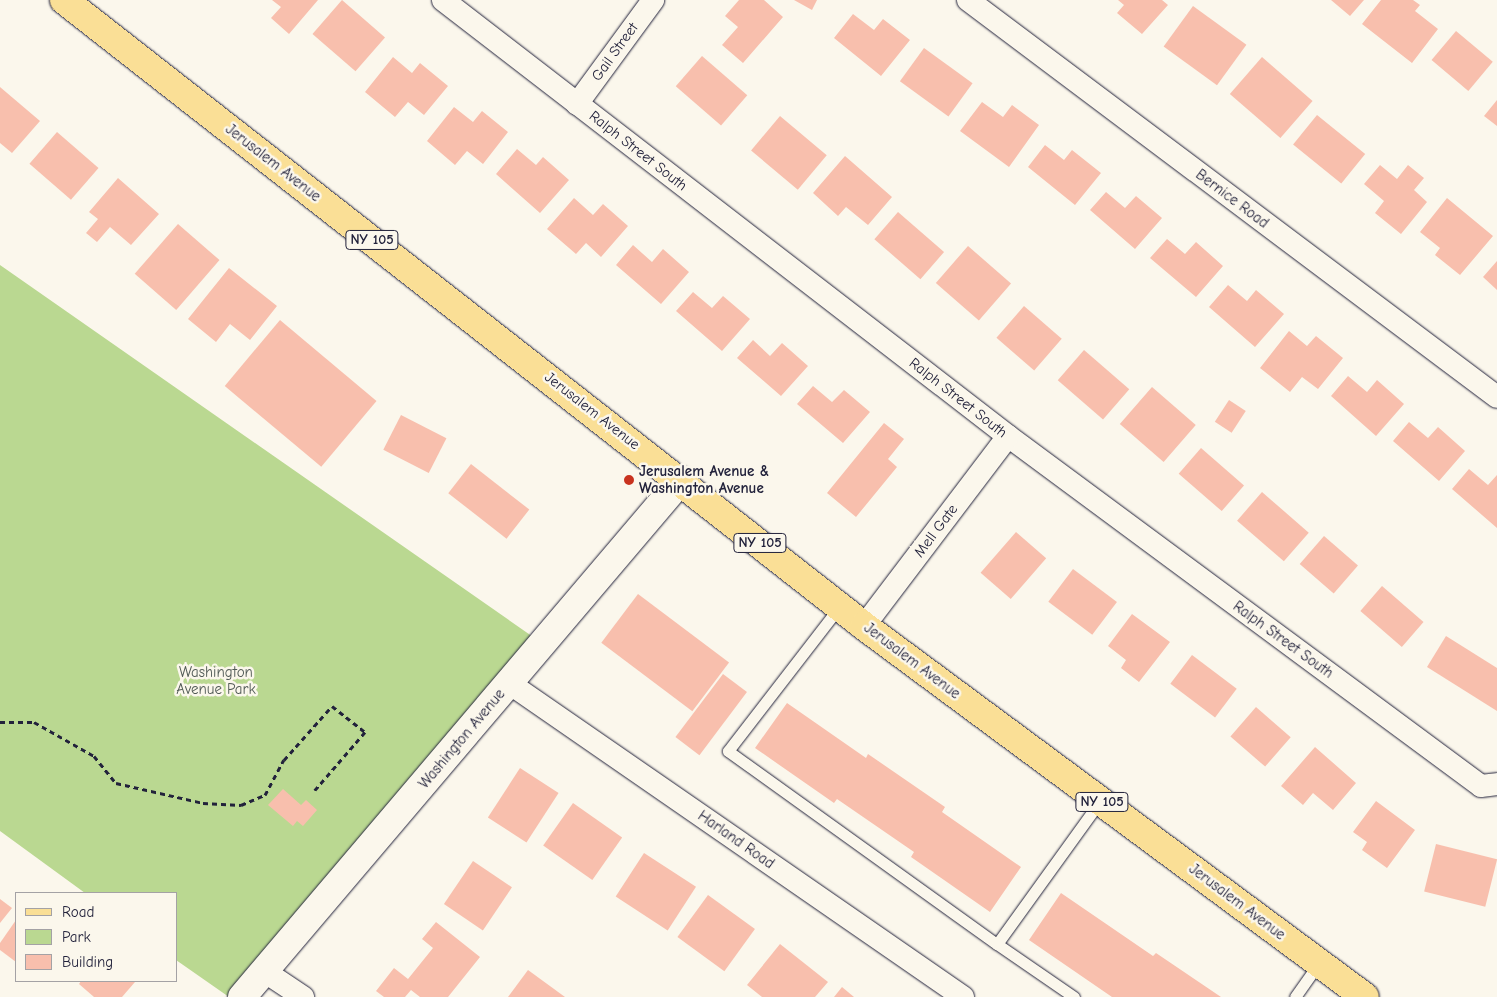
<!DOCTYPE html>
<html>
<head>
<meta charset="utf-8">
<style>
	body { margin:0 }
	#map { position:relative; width:1497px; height:997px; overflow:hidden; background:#fbf7ec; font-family:"Comic Neue",sans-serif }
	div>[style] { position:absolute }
	.green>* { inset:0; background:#bad891 }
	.building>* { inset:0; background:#f8bfad; transform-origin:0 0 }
	.path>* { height:3px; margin-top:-1.5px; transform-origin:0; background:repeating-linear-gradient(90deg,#22223b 0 5px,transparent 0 9px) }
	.roads { filter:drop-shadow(0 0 1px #22223b) drop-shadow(0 0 1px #22223b) }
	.lane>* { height:11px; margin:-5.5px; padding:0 5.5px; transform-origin:5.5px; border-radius:5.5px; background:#fbf7ec }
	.street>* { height:22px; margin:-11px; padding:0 11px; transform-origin:11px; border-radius:11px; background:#fbf7ec }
	.secondary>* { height:28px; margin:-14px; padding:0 14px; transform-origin:14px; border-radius:14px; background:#fbf7ec }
	.primary>* { height:28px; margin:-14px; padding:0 14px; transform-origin:14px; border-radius:14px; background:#fadf96 }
	.dots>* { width:14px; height:14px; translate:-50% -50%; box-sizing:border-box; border:2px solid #fbf7ec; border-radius:50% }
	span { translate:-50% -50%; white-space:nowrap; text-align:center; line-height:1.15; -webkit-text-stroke:5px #fbf7ec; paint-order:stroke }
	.shield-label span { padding:1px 4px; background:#fbf7ec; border:1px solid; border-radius:4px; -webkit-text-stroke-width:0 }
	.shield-label { font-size:14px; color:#22223b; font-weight:700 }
	.street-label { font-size:15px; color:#22223b }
	.poi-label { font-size:15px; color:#22223b; font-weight:700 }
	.left { translate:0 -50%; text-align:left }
	.park-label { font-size:15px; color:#505955 }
	.legend { position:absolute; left:15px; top:892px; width:162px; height:90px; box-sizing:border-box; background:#fbf7ec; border:1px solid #a4a2a5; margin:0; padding:6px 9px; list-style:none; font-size:15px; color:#22223b }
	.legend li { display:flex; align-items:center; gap:10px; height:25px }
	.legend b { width:25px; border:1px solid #a4a2a5 }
</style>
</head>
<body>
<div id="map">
	<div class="green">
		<i style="clip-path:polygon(0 265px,536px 639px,229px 997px,176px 960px,176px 893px,85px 893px,0 831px)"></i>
	</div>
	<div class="building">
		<i style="clip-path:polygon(272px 0,318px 0,289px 34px,271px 18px,281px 7px)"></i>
		<i style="left:342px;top:0;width:57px;height:45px;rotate:41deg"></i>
		<i style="clip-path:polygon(739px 0,764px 0,783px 17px,743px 63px,722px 45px,738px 27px,725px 16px)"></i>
		<i style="clip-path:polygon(794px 0,817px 0,812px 10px)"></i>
		<i style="clip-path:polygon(1118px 0,1162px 0,1168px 5px,1142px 34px,1117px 13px,1124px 5px)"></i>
		<i style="clip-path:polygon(1331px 0,1364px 0,1350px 16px)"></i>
		<i style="clip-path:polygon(1381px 0,1413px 0,1420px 5px,1415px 11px,1438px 29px,1412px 63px,1362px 24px)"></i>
		<i style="left:1193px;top:6px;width:66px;height:50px;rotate:36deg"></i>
		<i style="clip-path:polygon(853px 14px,874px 30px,883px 19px,910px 40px,881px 76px,834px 38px)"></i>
		<i style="left:1456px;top:31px;width:48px;height:38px;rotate:40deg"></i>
		<i style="left:924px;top:48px;width:60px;height:41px;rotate:36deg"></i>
		<i style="left:702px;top:56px;width:60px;height:40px;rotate:41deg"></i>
		<i style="clip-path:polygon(393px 57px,412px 73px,420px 63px,448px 86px,424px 115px,408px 102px,395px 117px,365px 92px)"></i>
		<i style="left:1262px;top:57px;width:67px;height:49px;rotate:41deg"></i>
		<i style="clip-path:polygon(0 87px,40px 121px,12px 153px,0 143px)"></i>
		<i style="clip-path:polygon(1497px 100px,1497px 126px,1484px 116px)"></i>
		<i style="clip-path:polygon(982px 102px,1003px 117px,1012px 105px,1039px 125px,1009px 167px,960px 131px)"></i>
		<i style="clip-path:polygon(454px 107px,473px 122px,482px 111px,508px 132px,483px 164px,467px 151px,455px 165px,427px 141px)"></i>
		<i style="left:1317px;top:115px;width:62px;height:38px;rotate:39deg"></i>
		<i style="left:780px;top:116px;width:61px;height:45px;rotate:40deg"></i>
		<i style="left:57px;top:132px;width:55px;height:42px;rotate:41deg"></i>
		<i style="clip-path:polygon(1045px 145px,1064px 160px,1072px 150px,1101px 173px,1075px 205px,1028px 167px)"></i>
		<i style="clip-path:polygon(517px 149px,536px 165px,543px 157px,569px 180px,540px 213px,496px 174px)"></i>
		<i style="clip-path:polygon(845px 156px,892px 197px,868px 225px,846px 207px,838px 216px,813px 193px)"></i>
		<i style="clip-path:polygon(1380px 165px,1397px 179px,1408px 165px,1424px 178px,1414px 190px,1427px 202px,1401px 234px,1375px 213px,1384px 201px,1364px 184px)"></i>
		<i style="clip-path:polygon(118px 178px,159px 214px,131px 245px,110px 227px,97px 242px,86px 233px,98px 219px,89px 212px)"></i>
		<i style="clip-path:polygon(1106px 192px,1125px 208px,1136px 196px,1162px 218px,1135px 249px,1090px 210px)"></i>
		<i style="clip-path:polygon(574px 198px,593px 215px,603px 204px,628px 226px,601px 257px,586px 243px,576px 254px,547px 229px)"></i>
		<i style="clip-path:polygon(1447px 198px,1493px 236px,1460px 275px,1435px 255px,1440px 248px,1420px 232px)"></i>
		<i style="left:898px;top:212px;width:61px;height:36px;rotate:41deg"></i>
		<i style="left:178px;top:224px;width:55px;height:66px;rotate:41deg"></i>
		<i style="clip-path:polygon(1167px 239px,1185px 254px,1196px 242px,1223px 266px,1196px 297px,1150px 258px)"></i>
		<i style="clip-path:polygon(633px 245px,652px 262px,663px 249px,689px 272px,661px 304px,616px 265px)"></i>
		<i style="left:968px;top:246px;width:57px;height:49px;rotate:41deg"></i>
		<i style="clip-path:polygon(1497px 261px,1497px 290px,1483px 277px)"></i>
		<i style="clip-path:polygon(229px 268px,277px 306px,250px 340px,230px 324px,216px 342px,188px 319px)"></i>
		<i style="clip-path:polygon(1228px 285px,1247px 301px,1256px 290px,1284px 314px,1255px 347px,1209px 307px)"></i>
		<i style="clip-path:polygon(693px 292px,712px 308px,723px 296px,750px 319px,722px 351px,676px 311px)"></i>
		<i style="left:1024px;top:306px;width:50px;height:42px;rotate:41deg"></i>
		<i style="left:280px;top:320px;width:126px;height:86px;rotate:40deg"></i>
		<i style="clip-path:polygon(1289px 331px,1307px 346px,1316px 336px,1343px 358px,1318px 389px,1302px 377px,1290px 392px,1260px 368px)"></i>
		<i style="clip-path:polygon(753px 340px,770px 356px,782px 343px,808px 366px,781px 396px,737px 358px)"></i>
		<i style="left:1084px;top:350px;width:60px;height:40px;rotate:41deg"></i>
		<i style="clip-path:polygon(1348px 376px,1367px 392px,1377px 380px,1404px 404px,1376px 436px,1331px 396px)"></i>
		<i style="clip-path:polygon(813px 386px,832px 402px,844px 390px,870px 412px,843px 443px,797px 404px)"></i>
		<i style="left:1152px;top:387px;width:58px;height:49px;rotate:41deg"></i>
		<i style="left:1229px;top:400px;width:20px;height:26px;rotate:33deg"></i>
		<i style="left:401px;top:415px;width:51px;height:39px;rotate:27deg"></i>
		<i style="clip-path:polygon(1409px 422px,1428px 438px,1438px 427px,1465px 451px,1439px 481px,1393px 441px)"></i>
		<i style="clip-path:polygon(884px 423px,904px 439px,888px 459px,897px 467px,856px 517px,827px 493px)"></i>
		<i style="left:1201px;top:448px;width:57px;height:34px;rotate:41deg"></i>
		<i style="left:471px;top:464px;width:74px;height:37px;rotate:38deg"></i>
		<i style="clip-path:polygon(1469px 469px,1488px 485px,1497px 475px,1497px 528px,1452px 489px)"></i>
		<i style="left:1262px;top:492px;width:62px;height:38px;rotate:41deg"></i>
		<i style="left:1016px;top:532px;width:40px;height:54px;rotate:41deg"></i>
		<i style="left:1324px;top:536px;width:45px;height:37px;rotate:41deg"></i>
		<i style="left:1073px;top:569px;width:55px;height:41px;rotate:37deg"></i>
		<i style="left:1382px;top:586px;width:55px;height:33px;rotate:41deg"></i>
		<i style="left:638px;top:594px;width:114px;height:61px;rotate:37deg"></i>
		<i style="clip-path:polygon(1132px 614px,1170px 642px,1139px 682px,1121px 668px,1126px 660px,1108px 646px)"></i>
		<i style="clip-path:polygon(1446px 636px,1497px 668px,1497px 711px,1427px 667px)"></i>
		<i style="left:1192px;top:655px;width:56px;height:36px;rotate:37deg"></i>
		<i style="left:723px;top:674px;width:30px;height:79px;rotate:37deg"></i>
		<i style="clip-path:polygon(787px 703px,866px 758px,868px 754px,945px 807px,942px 812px,1021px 867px,990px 912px,911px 857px,914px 852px,837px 799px,834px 803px,755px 748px)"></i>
		<i style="left:1256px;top:707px;width:46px;height:39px;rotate:41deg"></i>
		<i style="clip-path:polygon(1315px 747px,1356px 783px,1333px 810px,1313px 793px,1303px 805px,1281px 786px)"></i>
		<i style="left:520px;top:768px;width:46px;height:59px;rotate:33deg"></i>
		<i style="clip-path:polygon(283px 789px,301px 805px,306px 800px,317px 810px,303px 826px,297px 821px,293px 826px,268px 805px)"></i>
		<i style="clip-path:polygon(1376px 801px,1415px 830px,1387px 868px,1362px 850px,1367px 842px,1353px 832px)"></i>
		<i style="left:573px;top:803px;width:60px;height:52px;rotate:35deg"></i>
		<i style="left:1436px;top:844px;width:63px;height:49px;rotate:14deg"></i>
		<i style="left:644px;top:853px;width:62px;height:52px;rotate:33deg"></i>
		<i style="left:473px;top:861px;width:47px;height:52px;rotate:34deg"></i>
		<i style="clip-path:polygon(1061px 893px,1153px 956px,1156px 953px,1221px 997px,1112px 997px,1029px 940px)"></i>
		<i style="left:708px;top:895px;width:58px;height:52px;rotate:36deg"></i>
		<i style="clip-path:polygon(0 899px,12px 908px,0 923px)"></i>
		<i style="clip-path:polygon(16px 920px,16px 962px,0 950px,0 943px)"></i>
		<i style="clip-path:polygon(436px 922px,480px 957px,448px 997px,420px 997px,411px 990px,405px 997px,384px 997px,376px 991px,394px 968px,408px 979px,433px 948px,422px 939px)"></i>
		<i style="clip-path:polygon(780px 944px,828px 982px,815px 997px,762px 997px,747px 985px)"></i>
		<i style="clip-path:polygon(528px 970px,565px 997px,508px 997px)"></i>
		<i style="clip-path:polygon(81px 981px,134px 981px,135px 982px,122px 997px,94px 997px,79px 984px)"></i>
		<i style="clip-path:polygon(842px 987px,854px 997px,834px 997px)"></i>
	</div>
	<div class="path">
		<i style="left:0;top:722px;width:34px"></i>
		<i style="left:34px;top:722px;width:69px;rotate:29.5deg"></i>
		<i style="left:94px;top:756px;width:35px;rotate:51deg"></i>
		<i style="left:116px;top:783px;width:89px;rotate:12.9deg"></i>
		<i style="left:203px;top:803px;width:38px;rotate:3deg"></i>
		<i style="left:241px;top:805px;width:26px;rotate:-23deg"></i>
		<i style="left:265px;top:795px;width:40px;rotate:-62deg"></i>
		<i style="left:284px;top:760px;width:72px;rotate:-48.4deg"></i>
		<i style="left:332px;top:706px;width:42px;rotate:38.2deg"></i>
		<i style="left:365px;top:732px;width:77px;rotate:130.8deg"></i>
	</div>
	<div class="roads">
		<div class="lane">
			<i style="left:840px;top:606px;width:183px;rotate:127.7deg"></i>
			<i style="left:728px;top:751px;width:331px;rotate:35.7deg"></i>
			<i style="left:1074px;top:997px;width:93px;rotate:-145.5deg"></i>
			<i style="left:997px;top:944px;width:176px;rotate:-54.2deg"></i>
			<i style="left:1295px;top:997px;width:42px;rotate:-54.8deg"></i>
		</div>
		<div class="street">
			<i style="left:443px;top:0;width:714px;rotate:37.66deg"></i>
			<i style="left:1008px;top:436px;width:588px;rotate:36.5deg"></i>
			<i style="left:1481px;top:786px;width:16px;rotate:-7deg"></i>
			<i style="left:968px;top:0;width:661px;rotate:36.89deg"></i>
			<i style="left:577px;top:104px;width:129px;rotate:-53.8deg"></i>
			<i style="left:864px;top:626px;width:238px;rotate:-52.8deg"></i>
			<i style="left:509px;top:683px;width:552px;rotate:34.67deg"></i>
			<i style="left:264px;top:971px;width:47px;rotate:33.7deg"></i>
		</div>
		<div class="secondary">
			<i style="left:242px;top:997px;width:678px;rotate:-49.66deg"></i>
		</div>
		<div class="primary">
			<i style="left:64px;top:0;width:1016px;rotate:38.04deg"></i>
			<i style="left:864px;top:626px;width:623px;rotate:36.52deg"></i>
		</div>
	</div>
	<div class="dots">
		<i style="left:629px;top:480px;background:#c8321e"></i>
	</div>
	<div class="shield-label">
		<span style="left:372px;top:240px">NY 105</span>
		<span style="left:760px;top:543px">NY 105</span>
		<span style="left:1102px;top:802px">NY 105</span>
	</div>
	<div class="street-label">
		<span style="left:615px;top:52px;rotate:-54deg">Gail Street</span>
		<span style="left:638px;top:151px;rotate:38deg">Ralph Street South</span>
		<span style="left:273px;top:163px;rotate:38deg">Jerusalem Avenue</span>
		<span style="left:1232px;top:199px;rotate:37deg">Bernice Road</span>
		<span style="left:958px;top:398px;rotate:38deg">Ralph Street South</span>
		<span style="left:592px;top:411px;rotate:38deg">Jerusalem Avenue</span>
		<span style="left:936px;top:531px;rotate:-53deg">Mell Gate</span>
		<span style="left:1283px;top:640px;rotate:36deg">Ralph Street South</span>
		<span style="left:912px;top:661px;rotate:37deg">Jerusalem Avenue</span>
		<span style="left:462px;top:739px;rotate:-50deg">Washington Avenue</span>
		<span style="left:736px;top:840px;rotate:35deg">Harland Road</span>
		<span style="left:1237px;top:902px;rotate:37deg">Jerusalem Avenue</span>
	</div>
	<div class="poi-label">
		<span class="left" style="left:639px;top:480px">Jerusalem Avenue &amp;<br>Washington Avenue</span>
	</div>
	<div class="park-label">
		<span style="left:216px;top:681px">Washington<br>Avenue Park</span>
	</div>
	<ul class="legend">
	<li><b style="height:6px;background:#fadf96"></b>Road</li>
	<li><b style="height:14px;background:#bad891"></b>Park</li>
	<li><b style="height:14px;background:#f8bfad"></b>Building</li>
	</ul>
</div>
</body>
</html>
